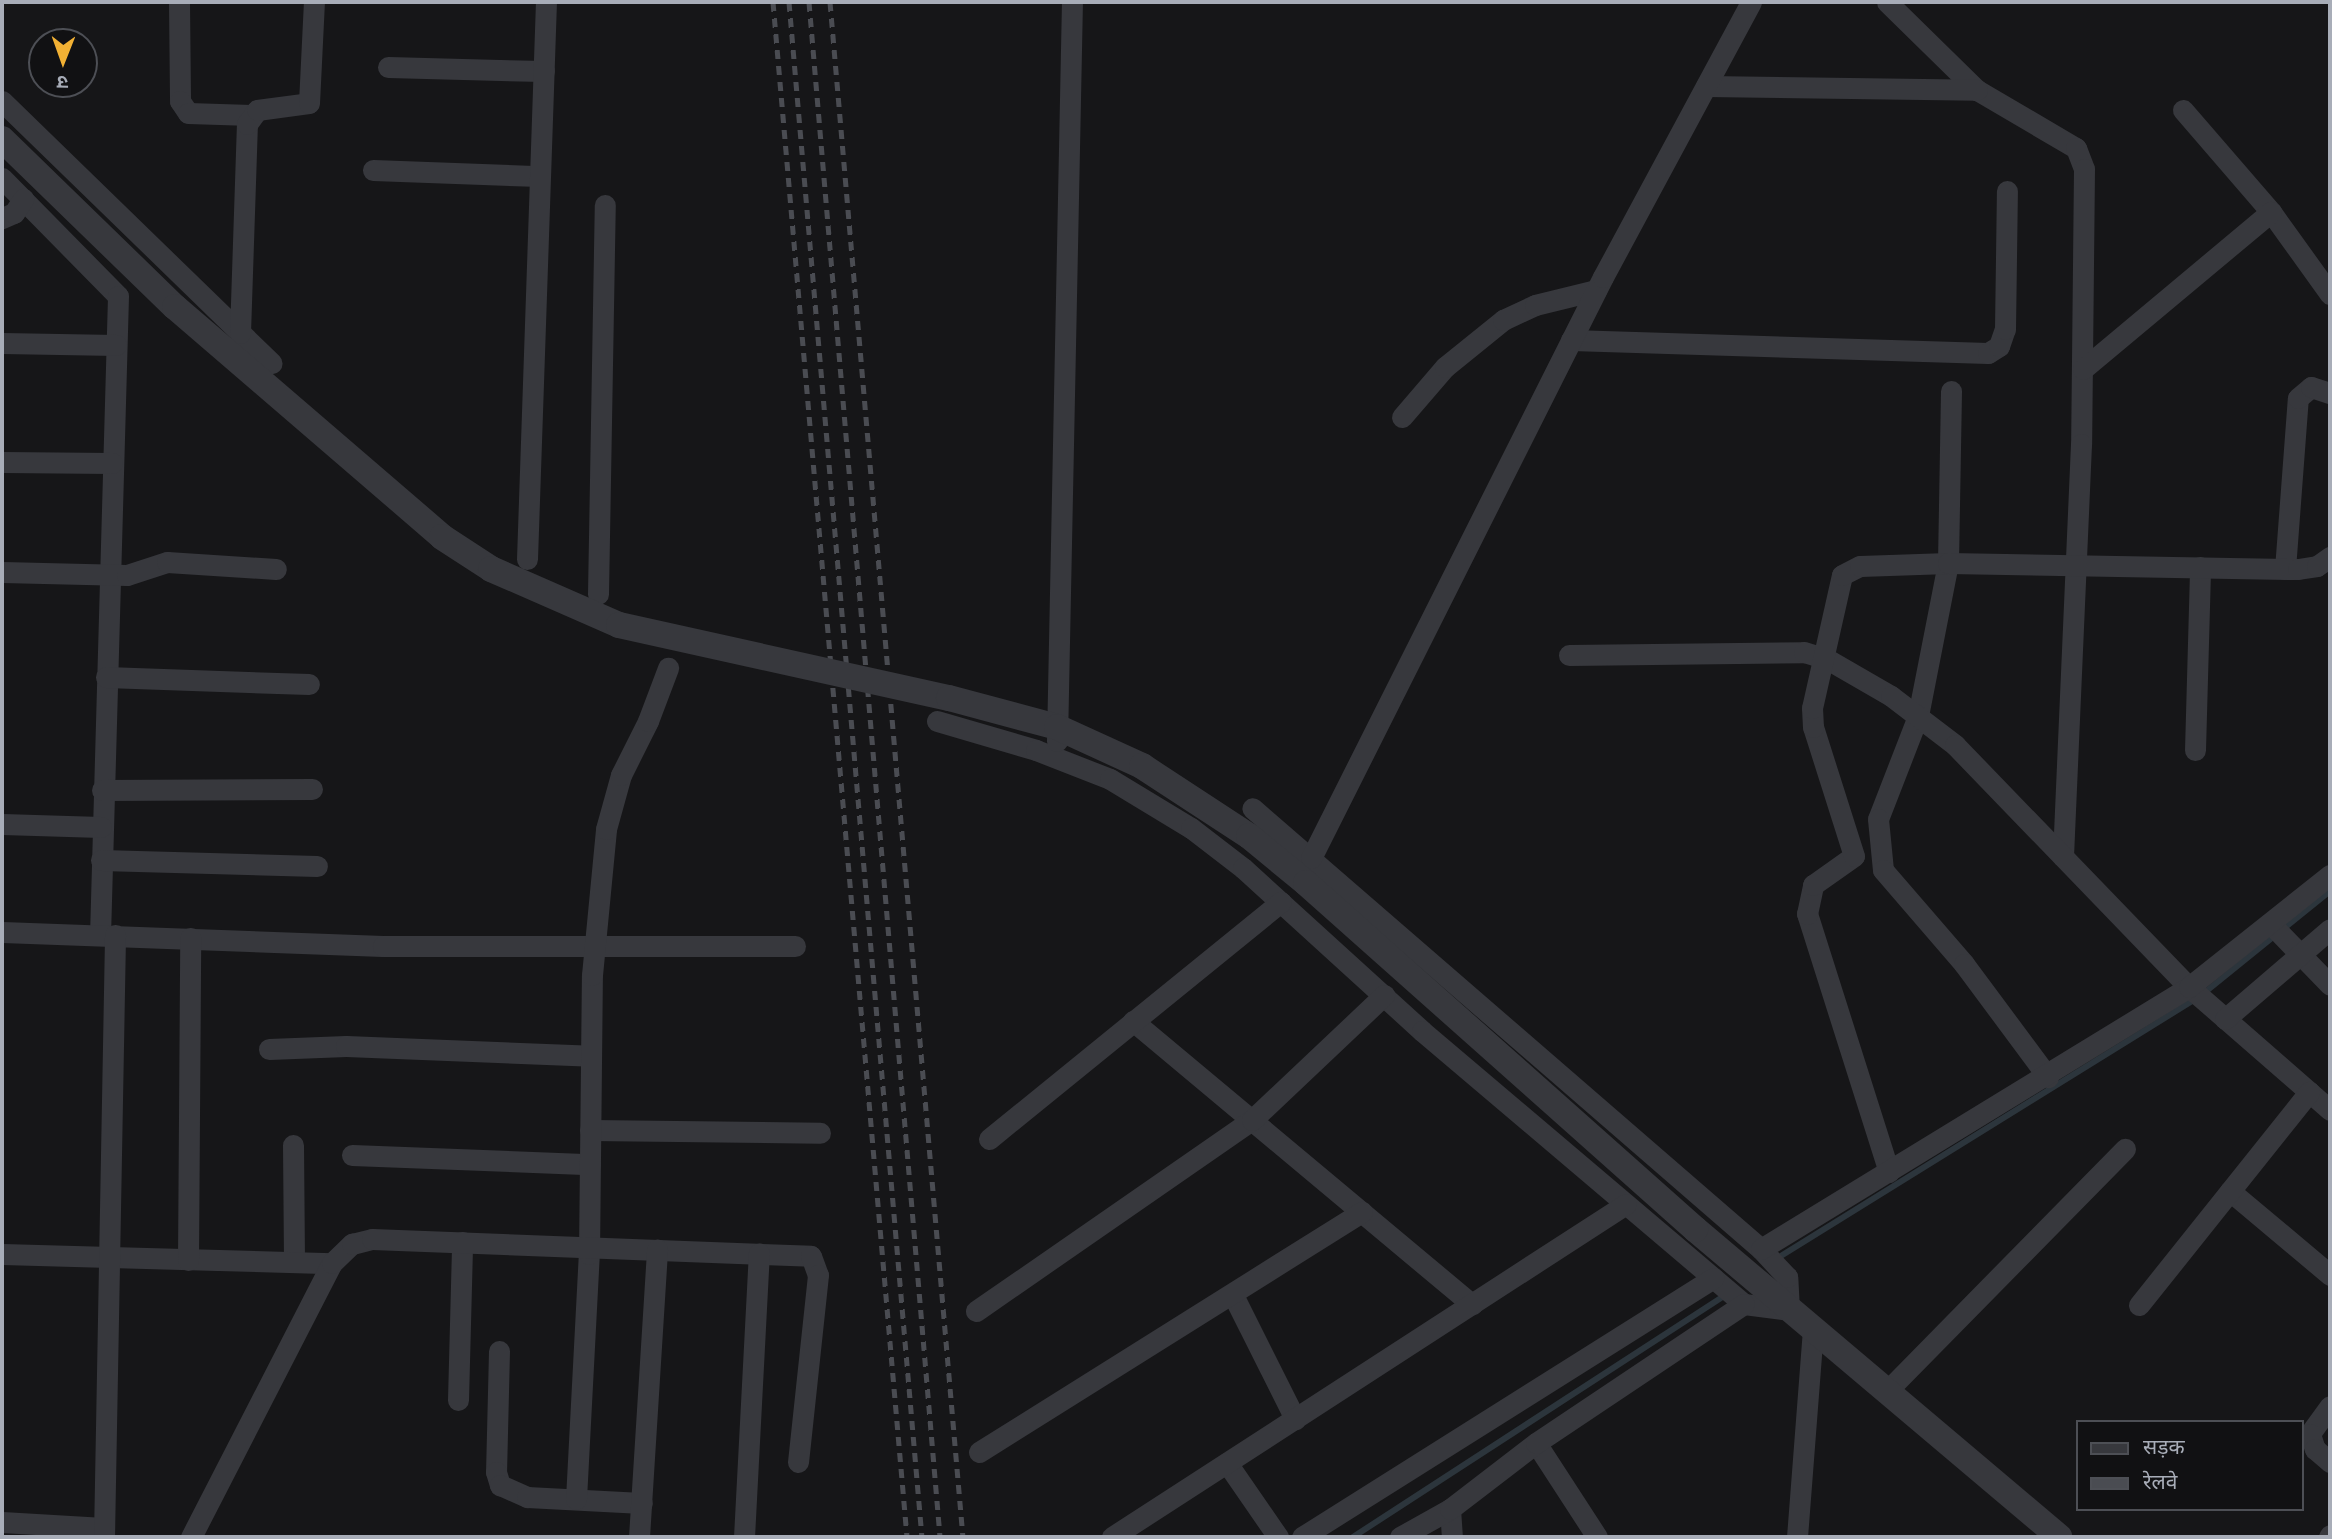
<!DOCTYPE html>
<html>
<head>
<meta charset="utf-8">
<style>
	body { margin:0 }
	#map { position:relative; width:2332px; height:1539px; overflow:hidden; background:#161618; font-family:"Varela Round","Noto Sans Devanagari",sans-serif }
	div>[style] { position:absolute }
	.stream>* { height:6px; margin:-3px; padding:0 3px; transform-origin:3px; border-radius:3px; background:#2c353c }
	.minor>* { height:21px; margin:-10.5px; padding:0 10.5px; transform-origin:10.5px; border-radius:10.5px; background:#37383d }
	.tertiary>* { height:26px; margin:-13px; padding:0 13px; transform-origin:13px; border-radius:13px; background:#37383d }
	.rail>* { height:5px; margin-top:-2.5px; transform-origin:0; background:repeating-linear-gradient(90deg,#4a4c52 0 9px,transparent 0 16px) }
	.tertiary-bridge>* { height:26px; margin:-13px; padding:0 13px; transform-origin:13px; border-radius:13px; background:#37383d }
	span { translate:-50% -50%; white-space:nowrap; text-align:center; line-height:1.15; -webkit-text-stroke:5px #111113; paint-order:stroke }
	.frame { position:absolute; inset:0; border:4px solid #a8adb8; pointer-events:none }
	.legend { position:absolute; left:2076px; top:1420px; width:228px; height:91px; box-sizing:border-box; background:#111113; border:2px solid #4d4f55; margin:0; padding:9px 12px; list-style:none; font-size:21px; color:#a8adb8 }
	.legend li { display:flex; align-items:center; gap:14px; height:35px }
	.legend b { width:35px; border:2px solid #4d4f55 }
	.north { position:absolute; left:28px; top:28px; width:70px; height:70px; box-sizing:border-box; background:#111113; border:2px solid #4d4f55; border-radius:50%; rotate:181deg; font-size:19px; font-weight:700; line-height:28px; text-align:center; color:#a8adb8 }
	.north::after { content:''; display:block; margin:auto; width:24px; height:32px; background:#f2b134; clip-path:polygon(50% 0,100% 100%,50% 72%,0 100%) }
</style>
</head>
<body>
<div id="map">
	<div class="stream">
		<i style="left:2204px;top:993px;width:162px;rotate:-39deg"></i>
		<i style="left:1776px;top:1259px;width:493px;rotate:-31.8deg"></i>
		<i style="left:1353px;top:1537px;width:446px;rotate:-33deg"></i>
	</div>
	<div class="minor">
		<i style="left:179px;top:2px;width:99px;rotate:89.4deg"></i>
		<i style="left:180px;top:101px;width:14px;rotate:56deg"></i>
		<i style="left:188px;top:113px;width:63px;rotate:1.8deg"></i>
		<i style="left:1887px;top:2px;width:126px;rotate:44.4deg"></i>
		<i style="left:1977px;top:90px;width:115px;rotate:30.4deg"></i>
		<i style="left:2076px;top:148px;width:22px;rotate:69deg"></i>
		<i style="left:2084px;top:169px;width:275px;rotate:90.6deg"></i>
		<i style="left:2081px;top:444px;width:413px;rotate:92.5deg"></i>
		<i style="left:388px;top:67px;width:156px;rotate:1.5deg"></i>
		<i style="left:1706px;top:86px;width:271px;rotate:0.8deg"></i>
		<i style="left:2px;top:101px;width:376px;rotate:44.2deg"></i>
		<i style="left:2183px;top:110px;width:135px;rotate:49.2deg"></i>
		<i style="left:2271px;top:212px;width:101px;rotate:54.3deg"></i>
		<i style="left:373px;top:170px;width:167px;rotate:2.1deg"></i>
		<i style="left:2px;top:178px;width:165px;rotate:45.5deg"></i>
		<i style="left:118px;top:296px;width:639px;rotate:91.61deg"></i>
		<i style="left:2px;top:218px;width:13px;rotate:-23deg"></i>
		<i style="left:14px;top:213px;width:17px;rotate:-57deg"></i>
		<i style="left:240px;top:333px;width:209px;rotate:-88.1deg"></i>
		<i style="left:247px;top:124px;width:17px;rotate:-54deg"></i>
		<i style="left:257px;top:110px;width:52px;rotate:-7.7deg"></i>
		<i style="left:309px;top:103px;width:101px;rotate:-87.2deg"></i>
		<i style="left:1571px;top:340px;width:417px;rotate:1.8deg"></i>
		<i style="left:1988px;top:353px;width:13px;rotate:-32deg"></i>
		<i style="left:1999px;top:346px;width:18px;rotate:-71deg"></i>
		<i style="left:2005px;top:329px;width:138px;rotate:-89.2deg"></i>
		<i style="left:2px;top:343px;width:114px;rotate:1deg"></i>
		<i style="left:2083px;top:369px;width:245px;rotate:-39.9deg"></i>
		<i style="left:1951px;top:391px;width:172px;rotate:91deg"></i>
		<i style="left:1948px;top:563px;width:156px;rotate:101.1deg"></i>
		<i style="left:1918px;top:716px;width:110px;rotate:111.2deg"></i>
		<i style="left:1878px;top:819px;width:51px;rotate:84.4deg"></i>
		<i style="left:1883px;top:870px;width:124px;rotate:49.2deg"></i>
		<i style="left:1964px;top:964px;width:141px;rotate:53.4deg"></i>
		<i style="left:1402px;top:417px;width:66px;rotate:-49.3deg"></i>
		<i style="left:1445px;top:367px;width:75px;rotate:-39deg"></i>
		<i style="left:1503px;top:320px;width:35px;rotate:-25deg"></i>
		<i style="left:1535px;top:305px;width:63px;rotate:-13.8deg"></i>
		<i style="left:2px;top:462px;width:110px;rotate:0.5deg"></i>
		<i style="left:527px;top:559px;width:557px;rotate:-88.05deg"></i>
		<i style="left:2285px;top:569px;width:171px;rotate:-85.7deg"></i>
		<i style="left:2298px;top:398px;width:17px;rotate:-40deg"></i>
		<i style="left:2311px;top:387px;width:20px;rotate:18deg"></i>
		<i style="left:2px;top:572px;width:125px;rotate:1.4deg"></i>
		<i style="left:127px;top:575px;width:42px;rotate:-18deg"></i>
		<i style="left:167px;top:562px;width:109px;rotate:3.7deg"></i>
		<i style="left:598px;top:594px;width:389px;rotate:-89deg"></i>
		<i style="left:1569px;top:655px;width:235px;rotate:-0.7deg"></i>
		<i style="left:1804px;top:652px;width:24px;rotate:17deg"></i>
		<i style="left:1827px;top:659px;width:74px;rotate:30deg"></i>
		<i style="left:1891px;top:696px;width:81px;rotate:37.4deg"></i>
		<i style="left:1955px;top:745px;width:337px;rotate:46deg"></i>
		<i style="left:2189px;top:987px;width:187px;rotate:41.1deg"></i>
		<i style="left:106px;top:677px;width:203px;rotate:2deg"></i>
		<i style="left:937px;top:721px;width:103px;rotate:16.3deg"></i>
		<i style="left:1036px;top:750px;width:79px;rotate:21.4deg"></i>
		<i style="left:1110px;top:779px;width:95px;rotate:31.2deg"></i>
		<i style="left:1191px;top:828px;width:66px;rotate:37.6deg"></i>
		<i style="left:1243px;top:868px;width:242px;rotate:42.3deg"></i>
		<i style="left:1422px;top:1031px;width:422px;rotate:40.3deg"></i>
		<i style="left:1744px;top:1304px;width:45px;rotate:7.6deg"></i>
		<i style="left:1789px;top:1310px;width:33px;rotate:-93deg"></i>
		<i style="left:1787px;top:1277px;width:38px;rotate:-133deg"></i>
		<i style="left:1761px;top:1249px;width:673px;rotate:-139.09deg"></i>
		<i style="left:1057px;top:741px;width:739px;rotate:-88.84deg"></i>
		<i style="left:2195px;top:750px;width:183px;rotate:-88.4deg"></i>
		<i style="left:102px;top:790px;width:210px;rotate:-0.3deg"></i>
		<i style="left:2px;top:824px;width:99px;rotate:1.7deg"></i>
		<i style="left:1311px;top:858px;width:650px;rotate:-63.32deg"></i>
		<i style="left:1603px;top:277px;width:312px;rotate:-61.7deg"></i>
		<i style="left:101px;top:860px;width:216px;rotate:1.6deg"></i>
		<i style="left:2270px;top:923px;width:86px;rotate:45.9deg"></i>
		<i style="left:2px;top:932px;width:381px;rotate:2.1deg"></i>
		<i style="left:383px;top:946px;width:412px"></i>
		<i style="left:2225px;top:1019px;width:138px;rotate:-40.6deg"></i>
		<i style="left:1133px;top:1021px;width:442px;rotate:39.9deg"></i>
		<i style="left:269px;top:1049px;width:77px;rotate:-2.2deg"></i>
		<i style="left:346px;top:1046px;width:245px;rotate:2.3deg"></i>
		<i style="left:590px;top:1130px;width:230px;rotate:0.7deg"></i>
		<i style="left:989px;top:1139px;width:376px;rotate:-39.1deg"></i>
		<i style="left:293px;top:1145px;width:117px;rotate:89.5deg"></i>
		<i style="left:352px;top:1155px;width:238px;rotate:2.2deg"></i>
		<i style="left:1889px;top:1172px;width:271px;rotate:-107.6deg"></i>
		<i style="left:1807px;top:914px;width:30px;rotate:-78deg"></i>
		<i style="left:1813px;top:885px;width:50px;rotate:-35.3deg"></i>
		<i style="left:1854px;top:856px;width:135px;rotate:-107.6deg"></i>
		<i style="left:1813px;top:727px;width:19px;rotate:-93deg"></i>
		<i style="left:1812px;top:708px;width:136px;rotate:-77.3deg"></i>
		<i style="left:1842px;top:575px;width:20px;rotate:-27deg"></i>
		<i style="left:1860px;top:566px;width:88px;rotate:-2deg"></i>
		<i style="left:1948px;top:563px;width:350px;rotate:1deg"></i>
		<i style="left:2298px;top:569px;width:19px;rotate:-9deg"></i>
		<i style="left:2317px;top:566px;width:16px;rotate:-35deg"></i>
		<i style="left:2230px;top:1191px;width:131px;rotate:40deg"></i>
		<i style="left:1761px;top:1249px;width:502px;rotate:-31.47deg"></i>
		<i style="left:2189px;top:987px;width:180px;rotate:-38.5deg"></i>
		<i style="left:2px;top:1254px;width:330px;rotate:1.6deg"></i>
		<i style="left:188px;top:1260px;width:322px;rotate:-89.6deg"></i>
		<i style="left:1233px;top:1295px;width:139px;rotate:63.4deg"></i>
		<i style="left:2139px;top:1305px;width:273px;rotate:-51.4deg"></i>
		<i style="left:976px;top:1311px;width:336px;rotate:-34.7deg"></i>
		<i style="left:1252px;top:1120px;width:182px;rotate:-43.4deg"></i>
		<i style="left:499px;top:1351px;width:121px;rotate:91.4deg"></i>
		<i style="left:496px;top:1472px;width:14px;rotate:73deg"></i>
		<i style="left:500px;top:1485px;width:30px;rotate:24deg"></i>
		<i style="left:527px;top:1497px;width:115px;rotate:3deg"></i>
		<i style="left:1886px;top:1392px;width:341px;rotate:-45.5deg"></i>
		<i style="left:458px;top:1400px;width:158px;rotate:-88.5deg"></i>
		<i style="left:2330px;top:1406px;width:34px;rotate:126deg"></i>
		<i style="left:2310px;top:1434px;width:16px;rotate:72deg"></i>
		<i style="left:2315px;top:1449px;width:20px;rotate:41deg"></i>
		<i style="left:1536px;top:1443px;width:112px;rotate:57deg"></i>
		<i style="left:979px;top:1452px;width:452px;rotate:-32.1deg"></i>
		<i style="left:1227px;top:1463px;width:90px;rotate:55.4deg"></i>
		<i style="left:576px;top:1499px;width:245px;rotate:-87deg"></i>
		<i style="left:589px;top:1254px;width:279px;rotate:-89.4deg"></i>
		<i style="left:592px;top:975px;width:147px;rotate:-84.5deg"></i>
		<i style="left:606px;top:829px;width:56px;rotate:-74.5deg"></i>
		<i style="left:621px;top:775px;width:60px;rotate:-63.4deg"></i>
		<i style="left:648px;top:721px;width:57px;rotate:-69.3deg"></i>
		<i style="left:1450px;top:1509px;width:28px;rotate:86deg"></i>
		<i style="left:2px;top:1522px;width:102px;rotate:3.4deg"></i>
		<i style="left:104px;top:1537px;width:602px;rotate:-88.95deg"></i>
		<i style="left:191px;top:1537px;width:308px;rotate:-62.8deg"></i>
		<i style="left:332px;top:1263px;width:28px;rotate:-44deg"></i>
		<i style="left:352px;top:1244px;width:21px;rotate:-14deg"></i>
		<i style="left:372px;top:1239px;width:439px;rotate:2.2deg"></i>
		<i style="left:811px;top:1256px;width:20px;rotate:70deg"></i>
		<i style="left:818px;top:1275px;width:188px;rotate:96.1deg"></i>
		<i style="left:639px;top:1537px;width:288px;rotate:-86.4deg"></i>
		<i style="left:744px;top:1537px;width:284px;rotate:-87deg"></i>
		<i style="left:1112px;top:1537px;width:612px;rotate:-32.94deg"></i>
		<i style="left:1302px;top:1537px;width:486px;rotate:-32.2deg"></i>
		<i style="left:1400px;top:1537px;width:57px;rotate:-29.2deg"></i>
		<i style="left:1450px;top:1509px;width:108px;rotate:-37.5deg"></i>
		<i style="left:1536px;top:1443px;width:250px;rotate:-33.8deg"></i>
		<i style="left:1797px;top:1537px;width:207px;rotate:-85.6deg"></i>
		<i style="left:2329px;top:1537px;width:2px;rotate:-63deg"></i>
	</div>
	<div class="tertiary">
		<i style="left:1695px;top:1229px;width:477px;rotate:40.2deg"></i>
	</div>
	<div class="rail">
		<i style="left:773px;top:2px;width:1541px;rotate:85.01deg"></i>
		<i style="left:789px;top:2px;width:1541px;rotate:85.05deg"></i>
		<i style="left:809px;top:2px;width:1541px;rotate:85.12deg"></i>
		<i style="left:830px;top:2px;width:1541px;rotate:85.05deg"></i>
	</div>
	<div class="tertiary-bridge">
		<i style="left:2px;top:139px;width:241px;rotate:44.2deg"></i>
		<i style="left:175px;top:307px;width:352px;rotate:40.7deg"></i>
		<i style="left:442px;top:537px;width:59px;rotate:33.1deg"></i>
		<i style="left:491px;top:569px;width:140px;rotate:23.6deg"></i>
		<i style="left:619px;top:625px;width:338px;rotate:12.5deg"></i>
		<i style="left:949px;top:698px;width:112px;rotate:15deg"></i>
		<i style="left:1057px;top:727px;width:94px;rotate:24.6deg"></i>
		<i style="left:1142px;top:766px;width:128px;rotate:33.2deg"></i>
		<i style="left:1249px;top:836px;width:74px;rotate:39.5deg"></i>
		<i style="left:1306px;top:883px;width:521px;rotate:41.65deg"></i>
	</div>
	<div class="frame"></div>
	<ul class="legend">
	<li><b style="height:9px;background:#37383d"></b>सड़क</li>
	<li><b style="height:9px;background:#4a4c52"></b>रेलवे</li>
	</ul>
	<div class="north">उ</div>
</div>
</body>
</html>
